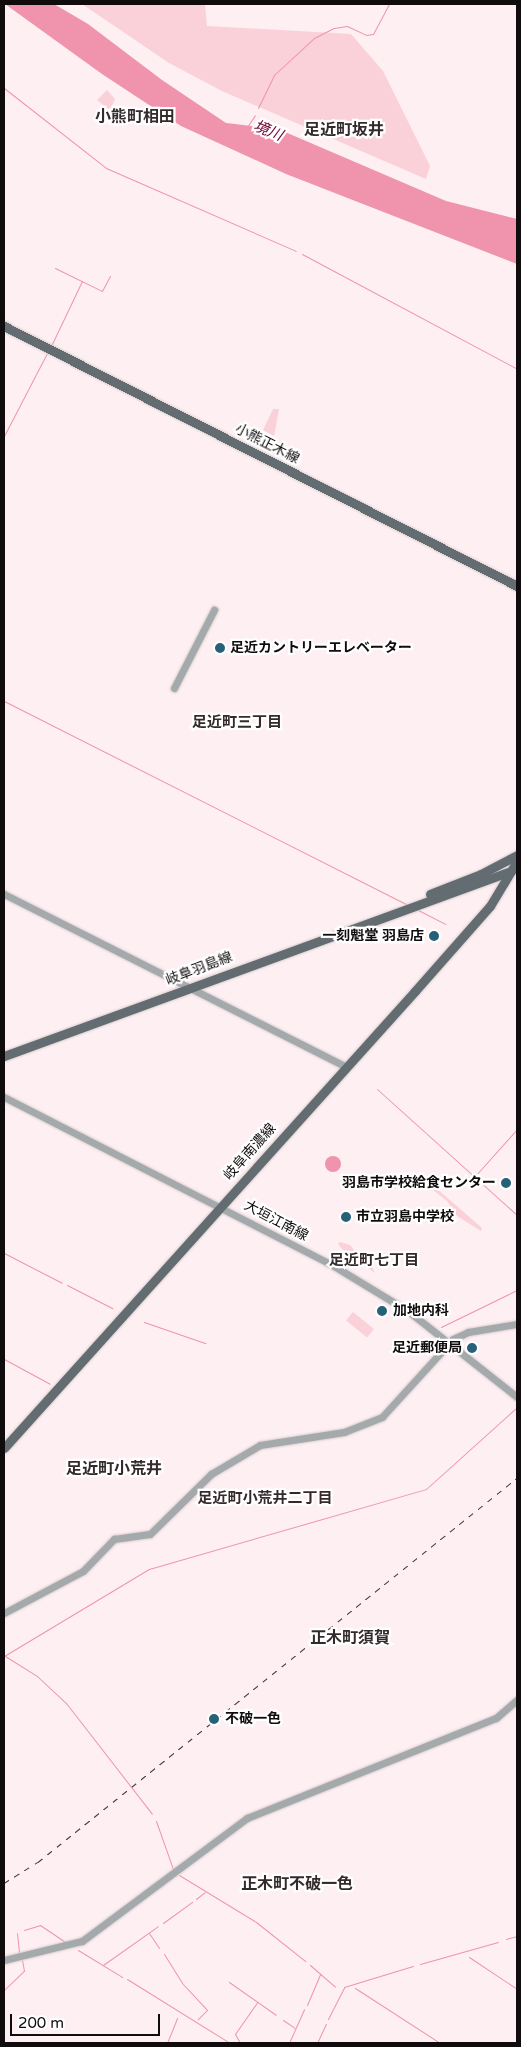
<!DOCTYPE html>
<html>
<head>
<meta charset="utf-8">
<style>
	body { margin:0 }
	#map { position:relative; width:521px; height:2047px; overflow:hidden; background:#fdeff2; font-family:"Varela Round","Noto Sans JP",sans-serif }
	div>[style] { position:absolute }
	.green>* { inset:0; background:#fad0d9; transform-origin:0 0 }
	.water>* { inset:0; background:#ef94ac }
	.round { border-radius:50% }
	.stream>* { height:1px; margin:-0.5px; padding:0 0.5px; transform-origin:0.5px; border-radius:0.5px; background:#ef94ac }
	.roads { filter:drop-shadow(0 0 1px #d7cbcd) drop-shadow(0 0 1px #d7cbcd) }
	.minor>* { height:7px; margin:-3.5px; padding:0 3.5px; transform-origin:3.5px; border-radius:3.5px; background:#a4a9ac }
	.major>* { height:9px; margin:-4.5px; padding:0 4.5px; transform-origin:4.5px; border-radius:4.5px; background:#636c71 }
	.rail>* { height:1px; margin-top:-0.5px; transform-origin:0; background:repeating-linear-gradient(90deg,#423c3e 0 6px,transparent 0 12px) }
	.dots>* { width:14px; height:14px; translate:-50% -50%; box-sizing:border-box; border:2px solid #fff; border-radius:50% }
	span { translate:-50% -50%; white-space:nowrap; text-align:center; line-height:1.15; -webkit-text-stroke:4.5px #fff; paint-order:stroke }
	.street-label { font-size:14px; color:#100c0d }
	.poi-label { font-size:14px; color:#100c0d; font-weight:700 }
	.left { translate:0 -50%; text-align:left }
	.right { translate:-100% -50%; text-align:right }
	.water-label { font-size:15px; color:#6e0032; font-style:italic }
	.neighbourhood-label { font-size:15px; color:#342a2c; font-weight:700 }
	.quarter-label { font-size:16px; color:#342a2c; font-weight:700 }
	.frame { position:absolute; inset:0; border:5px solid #100c0d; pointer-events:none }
	.scale { position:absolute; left:10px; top:2014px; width:150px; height:22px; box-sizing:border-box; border:2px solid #100c0d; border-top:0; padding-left:6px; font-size:15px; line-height:18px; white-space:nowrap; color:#100c0d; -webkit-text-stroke:4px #fff; paint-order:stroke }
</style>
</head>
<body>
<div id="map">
	<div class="green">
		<i style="clip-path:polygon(82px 4px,205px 4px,207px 26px,351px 34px,383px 71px,430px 166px,426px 179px,222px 91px,169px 63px)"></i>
		<i style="clip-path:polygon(107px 90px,115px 99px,110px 110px,97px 100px)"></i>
		<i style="clip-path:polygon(273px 409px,279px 409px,274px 436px,263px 430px)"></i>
		<i style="clip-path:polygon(436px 1188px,482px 1228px,481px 1231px,457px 1216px,447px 1201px,432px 1189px)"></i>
		<i style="clip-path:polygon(340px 1242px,350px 1245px,361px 1259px,370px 1262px,375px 1273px,343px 1250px,338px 1244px)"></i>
		<i style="left:353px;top:1312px;width:27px;height:11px;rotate:39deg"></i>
	</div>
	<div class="water">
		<i style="clip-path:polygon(5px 4px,54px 4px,88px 24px,162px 80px,226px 123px,278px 129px,446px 201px,517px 219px,517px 264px,286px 174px,181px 126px,102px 74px)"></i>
		<i class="round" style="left:325px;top:1156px;width:16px;height:16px"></i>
	</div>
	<div class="stream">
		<i style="left:4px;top:88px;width:130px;rotate:38.1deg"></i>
		<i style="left:106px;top:168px;width:207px;rotate:23.6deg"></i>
		<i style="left:258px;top:108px;width:37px;rotate:-64deg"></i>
		<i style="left:274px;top:75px;width:54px;rotate:-42.8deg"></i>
		<i style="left:314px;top:38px;width:22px;rotate:-27deg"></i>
		<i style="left:334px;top:28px;width:13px;rotate:-9deg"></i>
		<i style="left:347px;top:26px;width:21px;rotate:25deg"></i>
		<i style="left:366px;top:35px;width:7px;rotate:-8deg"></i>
		<i style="left:373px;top:34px;width:34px;rotate:-62deg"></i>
		<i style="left:247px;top:127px;width:14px;rotate:-56deg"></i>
		<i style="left:302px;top:254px;width:244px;rotate:28.1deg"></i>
		<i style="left:55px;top:268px;width:52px;rotate:26.1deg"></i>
		<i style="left:102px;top:291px;width:17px;rotate:-62deg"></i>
		<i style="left:51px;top:346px;width:72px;rotate:-64.5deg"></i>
		<i style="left:4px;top:436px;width:96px;rotate:-62.6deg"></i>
		<i style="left:4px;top:701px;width:453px;rotate:26.8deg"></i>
		<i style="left:418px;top:910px;width:31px;rotate:27deg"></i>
		<i style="left:377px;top:1089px;width:188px;rotate:42deg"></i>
		<i style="left:475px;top:1176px;width:63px;rotate:-48.2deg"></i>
		<i style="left:4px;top:1253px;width:65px;rotate:27.3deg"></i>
		<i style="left:67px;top:1285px;width:51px;rotate:27.1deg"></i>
		<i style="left:144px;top:1322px;width:65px;rotate:19deg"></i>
		<i style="left:441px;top:1327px;width:85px;rotate:-26deg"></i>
		<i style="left:4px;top:1359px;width:52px;rotate:28.5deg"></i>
		<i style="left:4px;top:1656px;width:169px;rotate:-31deg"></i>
		<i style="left:149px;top:1569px;width:288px;rotate:-16.1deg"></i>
		<i style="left:426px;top:1489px;width:122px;rotate:-42deg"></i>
		<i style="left:5px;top:1656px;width:38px;rotate:32deg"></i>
		<i style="left:37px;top:1676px;width:40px;rotate:43deg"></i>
		<i style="left:66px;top:1703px;width:140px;rotate:52.2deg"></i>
		<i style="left:156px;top:1821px;width:51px;rotate:70.5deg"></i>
		<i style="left:179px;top:1875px;width:90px;rotate:31.4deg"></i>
		<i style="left:256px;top:1922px;width:63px;rotate:38.5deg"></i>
		<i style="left:196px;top:1899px;width:11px;rotate:-38deg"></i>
		<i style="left:163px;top:1923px;width:36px;rotate:-36deg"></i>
		<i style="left:24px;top:1930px;width:17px;rotate:-17deg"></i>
		<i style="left:40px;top:1925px;width:30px;rotate:34deg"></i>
		<i style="left:17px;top:1933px;width:19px;rotate:84deg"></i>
		<i style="left:149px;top:1933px;width:18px;rotate:56deg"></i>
		<i style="left:506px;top:1939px;width:11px;rotate:-15deg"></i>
		<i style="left:78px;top:1950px;width:52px;rotate:31.5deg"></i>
		<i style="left:164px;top:1954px;width:34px;rotate:58deg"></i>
		<i style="left:182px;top:1983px;width:37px;rotate:47deg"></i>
		<i style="left:207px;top:2010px;width:13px;rotate:135deg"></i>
		<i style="left:469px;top:1957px;width:58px;rotate:33.7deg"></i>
		<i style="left:420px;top:1964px;width:81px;rotate:-15.8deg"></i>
		<i style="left:103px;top:1965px;width:67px;rotate:-35.3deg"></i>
		<i style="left:310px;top:1965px;width:33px;rotate:41deg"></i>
		<i style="left:127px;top:1979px;width:121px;rotate:31.9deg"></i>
		<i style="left:229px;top:1982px;width:57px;rotate:35.1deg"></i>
		<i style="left:355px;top:1988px;width:101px;rotate:32.9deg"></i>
		<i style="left:4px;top:1990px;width:28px;rotate:-44deg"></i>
		<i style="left:24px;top:1971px;width:11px;rotate:-100deg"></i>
		<i style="left:307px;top:2005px;width:34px;rotate:-67deg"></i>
		<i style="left:328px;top:2019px;width:36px;rotate:-63deg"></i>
		<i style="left:344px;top:1987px;width:72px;rotate:-16.9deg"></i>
		<i style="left:283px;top:2020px;width:14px;rotate:34deg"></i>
		<i style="left:167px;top:2043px;width:27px;rotate:-68deg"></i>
		<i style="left:240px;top:2043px;width:10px;rotate:-119deg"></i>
		<i style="left:235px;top:2034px;width:39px;rotate:-55deg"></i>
		<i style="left:289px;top:2043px;width:37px;rotate:-66deg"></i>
		<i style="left:317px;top:2043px;width:21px;rotate:-65deg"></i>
	</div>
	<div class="roads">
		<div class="minor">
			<i style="left:174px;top:688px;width:88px;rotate:-62.9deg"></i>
			<i style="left:4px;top:894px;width:383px;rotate:26.8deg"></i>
			<i style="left:4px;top:1097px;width:371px;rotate:27.1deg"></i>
			<i style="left:334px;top:1266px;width:87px;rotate:31.3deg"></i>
			<i style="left:408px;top:1311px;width:139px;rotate:38.3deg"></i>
			<i style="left:4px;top:1613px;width:89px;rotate:-28deg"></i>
			<i style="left:83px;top:1571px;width:45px;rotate:-45.9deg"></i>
			<i style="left:114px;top:1539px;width:36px;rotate:-8deg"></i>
			<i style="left:150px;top:1534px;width:86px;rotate:-44.5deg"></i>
			<i style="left:211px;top:1474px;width:57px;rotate:-30.6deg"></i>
			<i style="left:260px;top:1445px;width:85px;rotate:-8.8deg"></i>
			<i style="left:344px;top:1432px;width:41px;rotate:-21.5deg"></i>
			<i style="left:382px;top:1417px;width:105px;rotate:-47.7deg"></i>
			<i style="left:453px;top:1339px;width:17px;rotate:-25deg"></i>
			<i style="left:468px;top:1332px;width:50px;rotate:-9.3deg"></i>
			<i style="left:4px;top:1960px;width:80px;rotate:-13.7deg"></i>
			<i style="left:82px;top:1941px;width:206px;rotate:-36.7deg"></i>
			<i style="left:247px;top:1818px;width:268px;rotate:-21.9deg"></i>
			<i style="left:496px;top:1718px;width:28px;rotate:-41deg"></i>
		</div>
		<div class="major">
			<i style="left:4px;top:326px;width:575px;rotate:26.88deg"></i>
			<i style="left:430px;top:894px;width:55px;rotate:-21.4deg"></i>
			<i style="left:481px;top:874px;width:41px;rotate:-27.8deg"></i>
			<i style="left:4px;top:1056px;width:540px;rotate:-20.05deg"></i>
			<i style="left:4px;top:1448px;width:615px;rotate:-48.03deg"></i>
			<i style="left:415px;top:991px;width:113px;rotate:-48.6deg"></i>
			<i style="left:490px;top:906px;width:52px;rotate:-59deg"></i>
		</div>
	</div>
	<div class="rail">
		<i style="left:4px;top:1883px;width:40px;rotate:-32deg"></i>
		<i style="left:38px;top:1862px;width:614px;rotate:-38.72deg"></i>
	</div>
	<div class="dots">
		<i style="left:220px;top:648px;background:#266179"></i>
		<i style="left:434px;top:936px;background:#266179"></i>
		<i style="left:506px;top:1183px;background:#266179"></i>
		<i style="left:346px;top:1217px;background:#266179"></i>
		<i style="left:382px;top:1311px;background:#266179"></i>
		<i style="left:472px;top:1348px;background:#266179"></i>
		<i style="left:214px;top:1719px;background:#266179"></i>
	</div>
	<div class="street-label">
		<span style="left:267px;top:444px;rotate:27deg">小熊正木線</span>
		<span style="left:199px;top:969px;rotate:-21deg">岐阜羽島線</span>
		<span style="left:250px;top:1152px;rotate:-48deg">岐阜南濃線</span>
		<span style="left:276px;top:1221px;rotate:28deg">大垣江南線</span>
	</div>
	<div class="poi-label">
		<span class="left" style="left:230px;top:648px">足近カントリーエレベーター</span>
		<span class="right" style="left:424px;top:936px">一刻魁堂 羽島店</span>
		<span class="right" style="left:496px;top:1183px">羽島市学校給食センター</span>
		<span class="left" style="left:356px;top:1217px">市立羽島中学校</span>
		<span class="left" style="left:393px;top:1311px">加地内科</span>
		<span class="right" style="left:462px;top:1348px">足近郵便局</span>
		<span class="left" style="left:225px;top:1719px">不破一色</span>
	</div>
	<div class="water-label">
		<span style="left:268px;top:131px;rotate:22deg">境川</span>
	</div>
	<div class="neighbourhood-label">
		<span style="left:237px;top:723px">足近町三丁目</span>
		<span style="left:374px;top:1261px">足近町七丁目</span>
		<span style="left:265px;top:1499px">足近町小荒井二丁目</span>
	</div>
	<div class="quarter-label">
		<span style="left:135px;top:117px">小熊町相田</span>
		<span style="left:344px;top:130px">足近町坂井</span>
		<span style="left:114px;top:1469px">足近町小荒井</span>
		<span style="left:350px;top:1638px">正木町須賀</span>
		<span style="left:297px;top:1884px">正木町不破一色</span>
	</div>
	<div class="frame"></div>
	<div class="scale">200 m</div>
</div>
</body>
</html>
